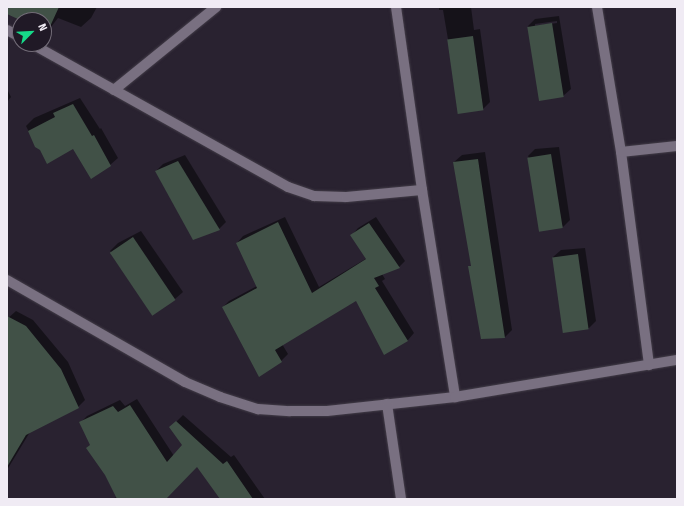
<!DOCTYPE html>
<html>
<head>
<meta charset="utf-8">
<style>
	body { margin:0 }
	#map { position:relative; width:684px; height:506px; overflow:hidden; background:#292230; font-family:"Fira Sans Condensed",sans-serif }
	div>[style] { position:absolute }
	.shadow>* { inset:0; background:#0007 }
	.building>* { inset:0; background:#415147; transform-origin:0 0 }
	.roads { filter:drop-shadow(0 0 1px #433d48) drop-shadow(0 0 1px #433d48) }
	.minor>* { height:10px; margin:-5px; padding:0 5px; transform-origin:5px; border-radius:5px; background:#797081 }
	span { translate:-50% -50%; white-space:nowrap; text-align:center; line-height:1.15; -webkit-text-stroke:3px #201926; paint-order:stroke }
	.frame { position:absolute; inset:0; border:8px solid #f0ebf4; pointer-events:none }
	.north { position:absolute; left:12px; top:12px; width:40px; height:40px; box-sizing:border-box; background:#201926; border:1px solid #736d78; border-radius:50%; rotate:66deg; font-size:11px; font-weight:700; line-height:16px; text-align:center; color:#f0ebf4 }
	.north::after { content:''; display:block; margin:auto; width:14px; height:18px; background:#17d989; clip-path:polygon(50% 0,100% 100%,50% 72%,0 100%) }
</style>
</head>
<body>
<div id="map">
	<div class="shadow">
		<i style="clip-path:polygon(19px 7px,97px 7px,91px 18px,81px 27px,58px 18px,47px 32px,44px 30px,44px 20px,22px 20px)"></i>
		<i style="clip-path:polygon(439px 7px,471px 7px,474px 30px,480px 29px,490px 102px,483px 109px,460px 110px,443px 10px,439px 10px)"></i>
		<i style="clip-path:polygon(evenodd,559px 16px,571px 89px,563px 96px,528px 26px,535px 19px,559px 16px,557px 21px,557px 23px,535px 26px,535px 24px,557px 21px)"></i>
		<i style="clip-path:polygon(7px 89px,11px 97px,7px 102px)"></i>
		<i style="clip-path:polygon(80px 98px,100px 129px,101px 128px,118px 158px,110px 165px,74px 147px,41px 149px,36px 146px,26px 126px,34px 118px)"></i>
		<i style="clip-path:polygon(559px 147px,570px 220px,563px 227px,528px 156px,535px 149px)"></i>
		<i style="clip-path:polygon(485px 152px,512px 330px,505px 337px,482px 338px,470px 267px,472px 264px,454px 162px,462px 155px)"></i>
		<i style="clip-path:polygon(185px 155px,226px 222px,219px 229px,156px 171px,163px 164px)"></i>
		<i style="clip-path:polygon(285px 217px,319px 287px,367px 258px,352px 235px,358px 228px,376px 217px,405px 261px,399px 267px,382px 274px,385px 279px,382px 281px,414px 333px,408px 340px,384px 354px,356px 299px,282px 344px,288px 354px,281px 361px,223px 307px,229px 301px,257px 286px,237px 243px,243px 236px)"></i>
		<i style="clip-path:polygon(141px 231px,183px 292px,175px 299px,110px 251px,118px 243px)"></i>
		<i style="clip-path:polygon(585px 248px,596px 321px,589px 328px,566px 329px,553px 257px,561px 250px)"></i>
		<i style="clip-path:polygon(16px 311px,33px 320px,68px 362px,85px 400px,78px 407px,30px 432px,7px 470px,7px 319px)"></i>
		<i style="clip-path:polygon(137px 399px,174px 456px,183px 445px,171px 427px,183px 415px,231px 457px,234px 455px,265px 499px,222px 499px,198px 465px,165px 499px,111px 499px,117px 497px,80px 423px,87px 416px,120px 400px,125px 406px)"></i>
	</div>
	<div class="building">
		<i style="clip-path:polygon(7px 7px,59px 7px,47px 33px,44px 31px,44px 20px,20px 20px,7px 14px)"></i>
		<i style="left:552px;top:23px;width:75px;height:25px;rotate:81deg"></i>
		<i style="left:473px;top:36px;width:75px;height:26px;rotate:82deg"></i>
		<i style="clip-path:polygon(73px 104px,92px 136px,94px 135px,111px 166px,91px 179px,73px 149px,47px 164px,40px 150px,35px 147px,28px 131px,55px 117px,53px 113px)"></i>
		<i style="left:551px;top:154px;width:75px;height:24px;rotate:81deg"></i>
		<i style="clip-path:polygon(478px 159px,489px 234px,505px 338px,481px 339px,468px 266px,471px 266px,453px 162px)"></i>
		<i style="clip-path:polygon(178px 161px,220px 230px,193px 240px,155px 171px)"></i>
		<i style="clip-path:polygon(278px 222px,312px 293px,366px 259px,350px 235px,369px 223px,400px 268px,374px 278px,379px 286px,375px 288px,408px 341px,384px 355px,356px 301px,275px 350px,282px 362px,259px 377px,222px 307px,257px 288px,236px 243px)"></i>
		<i style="left:133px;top:237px;width:76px;height:28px;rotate:56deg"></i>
		<i style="left:578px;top:254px;width:76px;height:26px;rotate:82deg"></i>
		<i style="clip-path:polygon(7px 316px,26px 326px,61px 369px,79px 408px,26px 435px,7px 467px)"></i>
		<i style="clip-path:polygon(130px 405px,167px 462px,182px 445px,169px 427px,176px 421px,223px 464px,227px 461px,253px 499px,220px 499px,197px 467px,166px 499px,117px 499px,105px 475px,86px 448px,90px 445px,79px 422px,113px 406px,118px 412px)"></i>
	</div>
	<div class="roads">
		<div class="minor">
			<i style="left:396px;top:7px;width:185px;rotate:81.9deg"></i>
			<i style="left:422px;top:190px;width:210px;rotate:80.9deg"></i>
			<i style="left:597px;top:7px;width:147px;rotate:80.6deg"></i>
			<i style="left:621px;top:152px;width:215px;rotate:82.5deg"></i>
			<i style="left:7px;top:30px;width:15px;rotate:28deg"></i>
			<i style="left:32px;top:44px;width:293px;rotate:29.2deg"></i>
			<i style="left:288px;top:187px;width:28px;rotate:19deg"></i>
			<i style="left:314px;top:196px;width:32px;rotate:2deg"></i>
			<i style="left:346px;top:197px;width:76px;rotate:-5.3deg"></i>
			<i style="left:114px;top:90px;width:132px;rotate:-39.1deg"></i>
			<i style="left:621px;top:152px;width:56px;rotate:-6.1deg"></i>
			<i style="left:7px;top:280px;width:205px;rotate:29.8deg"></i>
			<i style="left:185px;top:382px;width:38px;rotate:23deg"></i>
			<i style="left:220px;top:397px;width:40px;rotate:18deg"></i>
			<i style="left:258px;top:409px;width:32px;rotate:4deg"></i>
			<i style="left:290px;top:411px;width:37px"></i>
			<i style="left:327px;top:411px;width:129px;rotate:-6.2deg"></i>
			<i style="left:455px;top:397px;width:225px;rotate:-9.5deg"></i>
			<i style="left:387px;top:404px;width:96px;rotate:81.6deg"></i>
		</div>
	</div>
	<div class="frame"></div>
	<div class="north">N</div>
</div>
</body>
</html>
